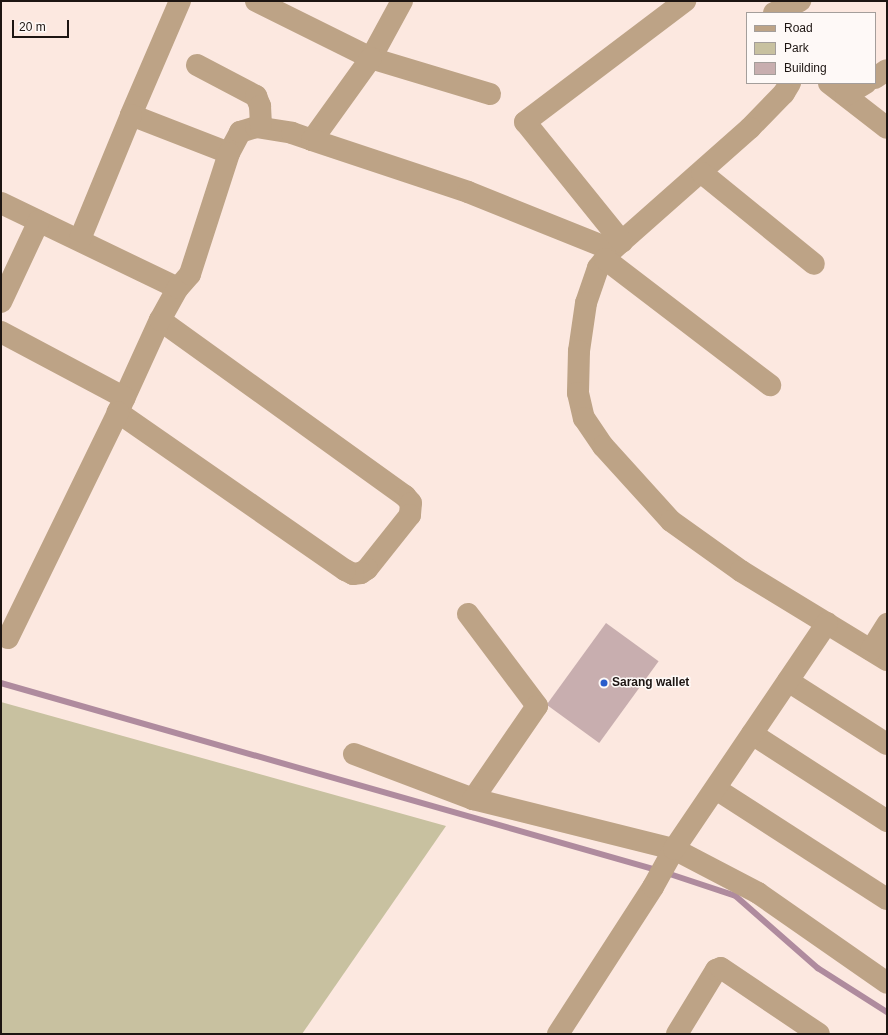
<!DOCTYPE html>
<html>
<head>
<meta charset="utf-8">
<style>
	body { margin:0 }
	#map { position:relative; width:888px; height:1035px; overflow:hidden; background:#fce8e0; font-family:Helvetica,sans-serif }
	div>[style] { position:absolute }
	.green>* { inset:0; background:#c8c1a0 }
	.stream>* { height:5.5px; margin:-2.75px; padding:0 2.75px; transform-origin:2.75px; border-radius:2.75px; background:#af8b9e }
	.building>* { inset:0; background:#c8aeaf; transform-origin:0 0 }
	.minor>* { height:22px; margin:-11px; padding:0 11px; transform-origin:11px; border-radius:11px; background:#bda386 }
	.dots>* { width:11px; height:11px; translate:-50% -50%; box-sizing:border-box; border:2px solid #fef9f7; border-radius:50% }
	span { translate:-50% -50%; white-space:nowrap; text-align:center; line-height:1.15; -webkit-text-stroke:3px #fef9f7; paint-order:stroke }
	.poi-label { font-size:12px; color:#1d1512; font-weight:700 }
	.left { translate:0 -50%; text-align:left }
	.frame { position:absolute; inset:0; border:2px solid #1d1512; pointer-events:none }
	.legend { position:absolute; left:746px; top:12px; width:130px; height:72px; box-sizing:border-box; background:#fef9f7; border:1px solid #a49e9b; margin:0; padding:5px 7px; list-style:none; font-size:12px; color:#1d1512 }
	.legend li { display:flex; align-items:center; gap:8px; height:20px }
	.legend b { width:20px; border:1px solid #a49e9b }
	.scale { position:absolute; left:12px; top:20px; width:57px; height:18px; box-sizing:border-box; border:2px solid #1d1512; border-top:0; padding-left:5px; font-size:12px; line-height:14px; white-space:nowrap; color:#1d1512; -webkit-text-stroke:3px #fef9f7; paint-order:stroke }
</style>
</head>
<body>
<div id="map">
	<div class="green">
		<i style="clip-path:polygon(1px 702px,446px 826px,302px 1034px,1px 1034px)"></i>
	</div>
	<div class="stream">
		<i style="left:1px;top:683px;width:682px;rotate:15.91deg"></i>
		<i style="left:667px;top:873px;width:73px;rotate:18.4deg"></i>
		<i style="left:736px;top:896px;width:109px;rotate:41.3deg"></i>
		<i style="left:818px;top:968px;width:82px;rotate:32.5deg"></i>
	</div>
	<div class="building">
		<i style="left:606px;top:623px;width:65px;height:101px;rotate:36deg"></i>
	</div>
	<div class="minor">
		<i style="left:180px;top:1px;width:124px;rotate:113.3deg"></i>
		<i style="left:131px;top:115px;width:105px;rotate:21.2deg"></i>
		<i style="left:229px;top:153px;width:24px;rotate:-62deg"></i>
		<i style="left:240px;top:132px;width:17px;rotate:-17deg"></i>
		<i style="left:256px;top:127px;width:36px;rotate:9deg"></i>
		<i style="left:292px;top:133px;width:21px;rotate:19deg"></i>
		<i style="left:256px;top:1px;width:128px;rotate:26.4deg"></i>
		<i style="left:371px;top:58px;width:65px;rotate:-61.5deg"></i>
		<i style="left:774px;top:13px;width:29px;rotate:-25deg"></i>
		<i style="left:197px;top:65px;width:67px;rotate:27.7deg"></i>
		<i style="left:256px;top:96px;width:11px;rotate:68deg"></i>
		<i style="left:260px;top:106px;width:20px;rotate:87deg"></i>
		<i style="left:875px;top:78px;width:14px;rotate:-34deg"></i>
		<i style="left:790px;top:83px;width:12px;rotate:121deg"></i>
		<i style="left:784px;top:93px;width:49px;rotate:134.2deg"></i>
		<i style="left:750px;top:128px;width:184px;rotate:138.5deg"></i>
		<i style="left:612px;top:250px;width:23px;rotate:128deg"></i>
		<i style="left:598px;top:268px;width:37px;rotate:109deg"></i>
		<i style="left:586px;top:303px;width:49px;rotate:98.3deg"></i>
		<i style="left:579px;top:351px;width:42px;rotate:91.4deg"></i>
		<i style="left:578px;top:393px;width:26px;rotate:77deg"></i>
		<i style="left:584px;top:418px;width:34px;rotate:56deg"></i>
		<i style="left:603px;top:446px;width:101px;rotate:47.8deg"></i>
		<i style="left:671px;top:521px;width:86px;rotate:35.5deg"></i>
		<i style="left:741px;top:571px;width:171px;rotate:31.4deg"></i>
		<i style="left:829px;top:83px;width:73px;rotate:37.8deg"></i>
		<i style="left:490px;top:94px;width:124px;rotate:-163.2deg"></i>
		<i style="left:371px;top:58px;width:101px;rotate:125.7deg"></i>
		<i style="left:312px;top:140px;width:164px;rotate:18.4deg"></i>
		<i style="left:468px;top:192px;width:155px;rotate:21.9deg"></i>
		<i style="left:846px;top:95px;width:23px;rotate:-31deg"></i>
		<i style="left:702px;top:173px;width:144px;rotate:39.1deg"></i>
		<i style="left:1px;top:203px;width:196px;rotate:25.7deg"></i>
		<i style="left:80px;top:239px;width:134px;rotate:-67.6deg"></i>
		<i style="left:622px;top:242px;width:154px;rotate:-128.9deg"></i>
		<i style="left:525px;top:122px;width:201px;rotate:-37.1deg"></i>
		<i style="left:605px;top:259px;width:208px;rotate:37.4deg"></i>
		<i style="left:1px;top:302px;width:89px;rotate:-64.9deg"></i>
		<i style="left:160px;top:320px;width:302px;rotate:35.7deg"></i>
		<i style="left:405px;top:496px;width:9px;rotate:49deg"></i>
		<i style="left:411px;top:503px;width:12px;rotate:95deg"></i>
		<i style="left:410px;top:515px;width:69px;rotate:128.5deg"></i>
		<i style="left:367px;top:569px;width:7px;rotate:146deg"></i>
		<i style="left:361px;top:573px;width:8px;rotate:173deg"></i>
		<i style="left:353px;top:574px;width:9px;rotate:-153deg"></i>
		<i style="left:345px;top:570px;width:277px;rotate:-145.2deg"></i>
		<i style="left:118px;top:412px;width:101px;rotate:-65.5deg"></i>
		<i style="left:160px;top:320px;width:37px;rotate:-61deg"></i>
		<i style="left:178px;top:288px;width:18px;rotate:-49deg"></i>
		<i style="left:190px;top:274px;width:127px;rotate:-72.1deg"></i>
		<i style="left:1px;top:332px;width:140px;rotate:28deg"></i>
		<i style="left:468px;top:614px;width:115px;rotate:53.1deg"></i>
		<i style="left:537px;top:706px;width:113px;rotate:124.5deg"></i>
		<i style="left:8px;top:638px;width:251px;rotate:-64deg"></i>
		<i style="left:871px;top:650px;width:31px;rotate:-58deg"></i>
		<i style="left:788px;top:681px;width:117px;rotate:32.5deg"></i>
		<i style="left:752px;top:734px;width:161px;rotate:32.8deg"></i>
		<i style="left:354px;top:754px;width:127px;rotate:20.7deg"></i>
		<i style="left:473px;top:799px;width:207px;rotate:14deg"></i>
		<i style="left:674px;top:849px;width:95px;rotate:27.6deg"></i>
		<i style="left:758px;top:893px;width:157px;rotate:34.9deg"></i>
		<i style="left:716px;top:789px;width:203px;rotate:32.8deg"></i>
		<i style="left:558px;top:1034px;width:175px;rotate:-57.1deg"></i>
		<i style="left:653px;top:887px;width:43px;rotate:-61.1deg"></i>
		<i style="left:674px;top:849px;width:273px;rotate:-55.9deg"></i>
		<i style="left:677px;top:1034px;width:75px;rotate:-58.6deg"></i>
		<i style="left:716px;top:970px;width:5px;rotate:-22deg"></i>
		<i style="left:721px;top:968px;width:118px;rotate:34deg"></i>
	</div>
	<div class="dots">
		<i style="left:604px;top:683px;background:#2a5dcb"></i>
	</div>
	<div class="poi-label">
		<span class="left" style="left:612px;top:683px">Sarang wallet</span>
	</div>
	<div class="frame"></div>
	<ul class="legend">
	<li><b style="height:5px;background:#bda386"></b>Road</li>
	<li><b style="height:11px;background:#c8c1a0"></b>Park</li>
	<li><b style="height:11px;background:#c8aeaf"></b>Building</li>
	</ul>
	<div class="scale">20 m</div>
</div>
</body>
</html>
